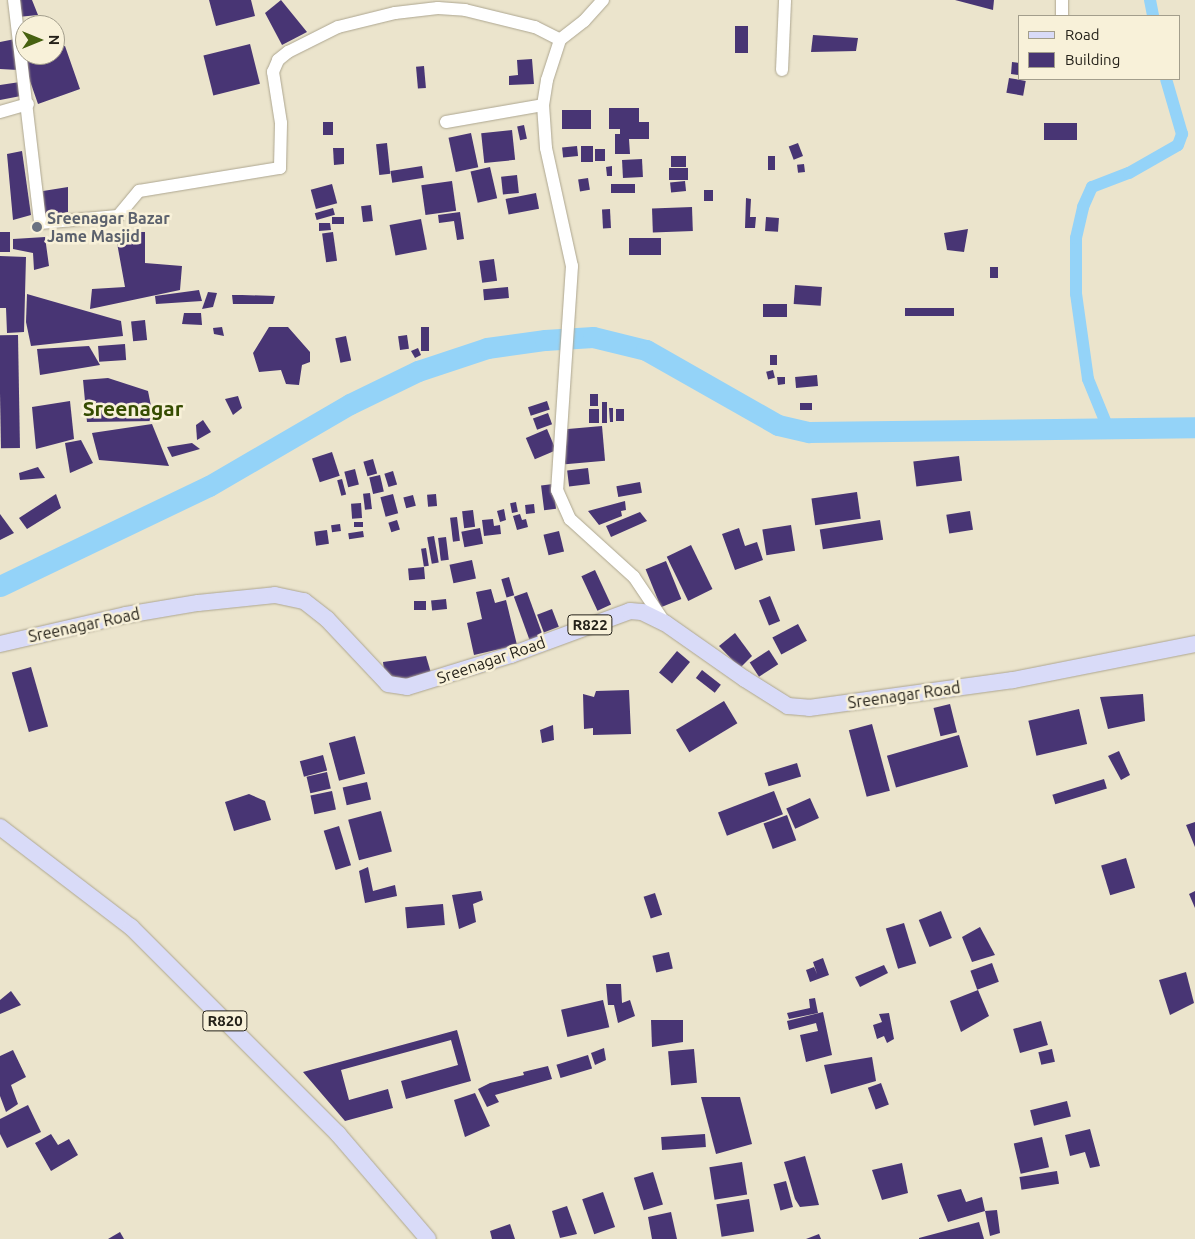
<!DOCTYPE html>
<html>
<head>
<meta charset="utf-8">
<style>
	body { margin:0 }
	#map { position:relative; width:1195px; height:1239px; overflow:hidden; background:#ebe4cc; font-family:Ubuntu,sans-serif }
	div>[style] { position:absolute }
	.canal>* { height:12px; margin:-6px; padding:0 6px; transform-origin:6px; border-radius:6px; background:#94d3f8 }
	.river>* { height:21px; margin:-10.5px; padding:0 10.5px; transform-origin:10.5px; border-radius:10.5px; background:#94d3f8 }
	.building>* { inset:0; background:#483574; transform-origin:0 0 }
	.roads { filter:drop-shadow(0 0 1px #ada690) drop-shadow(0 0 1px #ada690) }
	.minor>* { height:12px; margin:-6px; padding:0 6px; transform-origin:6px; border-radius:6px; background:#fff }
	.major>* { height:16px; margin:-8px; padding:0 8px; transform-origin:8px; border-radius:8px; background:#d9dbf8 }
	.dots>* { width:14px; height:14px; translate:-50% -50%; box-sizing:border-box; border:2px solid #f8f1d9; border-radius:50% }
	span { translate:-50% -50%; white-space:nowrap; text-align:center; line-height:1.15; -webkit-text-stroke:5px #f8f1d9; paint-order:stroke }
	.shield-label span { padding:1px 4px; background:#f8f1d9; border:1px solid; border-radius:4px; -webkit-text-stroke-width:0 }
	.shield-label { font-size:15px; color:#242119; font-weight:700 }
	.worship-label { font-size:16px; color:#5b616d; font-weight:700 }
	.left { translate:0 -50%; text-align:left }
	.street-label { font-size:16px; color:#242119 }
	.district-label { font-size:21px; color:#354c00; font-weight:700 }
	.legend { position:absolute; left:1018px; top:15px; width:162px; height:65px; box-sizing:border-box; background:#f8f1d9; border:1px solid #a39e8c; margin:0; padding:6px 9px; list-style:none; font-size:15px; color:#242119 }
	.legend li { display:flex; align-items:center; gap:10px; height:25px }
	.legend b { width:25px; border:1px solid #a39e8c }
	.north { position:absolute; left:15px; top:15px; width:50px; height:50px; box-sizing:border-box; background:#f8f1d9; border:1px solid #a39e8c; border-radius:50%; rotate:90deg; font-size:14px; font-weight:700; line-height:20px; text-align:center; color:#242119 }
	.north::after { content:''; display:block; margin:auto; width:18px; height:22px; background:#476211; clip-path:polygon(50% 0,100% 100%,50% 72%,0 100%) }
</style>
</head>
<body>
<div id="map">
	<div class="canal">
		<i style="left:1150px;top:0;width:16px;rotate:79deg"></i>
		<i style="left:1108px;top:428px;width:53px;rotate:-112.2deg"></i>
		<i style="left:1088px;top:379px;width:86px;rotate:-98deg"></i>
		<i style="left:1076px;top:294px;width:56px;rotate:-90deg"></i>
		<i style="left:1076px;top:238px;width:32px;rotate:-77deg"></i>
		<i style="left:1083px;top:207px;width:22px;rotate:-66deg"></i>
		<i style="left:1092px;top:187px;width:40px;rotate:-21deg"></i>
		<i style="left:1129px;top:173px;width:56px;rotate:-29.7deg"></i>
		<i style="left:1178px;top:145px;width:12px;rotate:-70deg"></i>
		<i style="left:1182px;top:134px;width:57px;rotate:-106.2deg"></i>
	</div>
	<div class="river">
		<i style="left:0;top:586px;width:232px;rotate:-25.6deg"></i>
		<i style="left:209px;top:486px;width:163px;rotate:-30.2deg"></i>
		<i style="left:350px;top:404px;width:76px;rotate:-25.9deg"></i>
		<i style="left:418px;top:371px;width:73px;rotate:-18.4deg"></i>
		<i style="left:487px;top:348px;width:59px;rotate:-7.9deg"></i>
		<i style="left:545px;top:340px;width:48px;rotate:-3.6deg"></i>
		<i style="left:593px;top:337px;width:55px;rotate:13.8deg"></i>
		<i style="left:646px;top:350px;width:152px;rotate:29.6deg"></i>
		<i style="left:778px;top:425px;width:32px;rotate:13deg"></i>
		<i style="left:809px;top:432px;width:386px;rotate:-0.7deg"></i>
	</div>
	<div class="building">
		<i style="clip-path:polygon(17px 0,32px 0,38px 15px,18px 17px)"></i>
		<i style="clip-path:polygon(209px 0,251px 0,255px 16px,216px 26px)"></i>
		<i style="clip-path:polygon(281px 0,307px 32px,282px 45px,265px 13px)"></i>
		<i style="clip-path:polygon(955px 0,994px 0,993px 10px)"></i>
		<i style="left:735px;top:26px;width:13px;height:27px"></i>
		<i style="clip-path:polygon(813px 35px,858px 38px,856px 51px,811px 52px)"></i>
		<i style="clip-path:polygon(15px 39px,18px 70px,0 69px,0 42px)"></i>
		<i style="left:250px;top:44px;width:41px;height:48px;rotate:76deg"></i>
		<i style="clip-path:polygon(65px 46px,80px 89px,38px 104px,23px 61px,39px 55px,55px 55px,55px 49px)"></i>
		<i style="clip-path:polygon(532px 59px,534px 84px,509px 85px,509px 76px,518px 75px,517px 60px)"></i>
		<i style="clip-path:polygon(1012px 62px,1019px 63px,1019px 75px,1011px 74px)"></i>
		<i style="left:424px;top:66px;width:22px;height:8px;rotate:85deg"></i>
		<i style="left:1009px;top:78px;width:17px;height:15px;rotate:10deg"></i>
		<i style="clip-path:polygon(20px 82px,26px 95px,0 100px,0 85px)"></i>
		<i style="clip-path:polygon(609px 108px,639px 108px,639px 122px,649px 122px,649px 139px,629px 139px,630px 154px,615px 154px,615px 134px,620px 134px,620px 129px,609px 129px)"></i>
		<i style="left:591px;top:110px;width:19px;height:29px;rotate:90deg"></i>
		<i style="left:323px;top:122px;width:10px;height:13px"></i>
		<i style="left:1077px;top:123px;width:17px;height:33px;rotate:90deg"></i>
		<i style="left:524px;top:125px;width:14px;height:7px;rotate:78deg"></i>
		<i style="left:512px;top:130px;width:30px;height:31px;rotate:84deg"></i>
		<i style="left:471px;top:133px;width:35px;height:23px;rotate:78deg"></i>
		<i style="left:387px;top:143px;width:31px;height:11px;rotate:84deg"></i>
		<i style="left:798px;top:143px;width:14px;height:10px;rotate:69deg"></i>
		<i style="left:577px;top:146px;width:10px;height:15px;rotate:84deg"></i>
		<i style="left:581px;top:146px;width:12px;height:16px"></i>
		<i style="clip-path:polygon(333px 148px,344px 148px,344px 164px,334px 165px)"></i>
		<i style="left:605px;top:149px;width:12px;height:10px;rotate:90deg"></i>
		<i style="clip-path:polygon(22px 151px,31px 215px,13px 220px,7px 154px)"></i>
		<i style="left:686px;top:156px;width:11px;height:15px;rotate:90deg"></i>
		<i style="left:768px;top:156px;width:7px;height:14px"></i>
		<i style="left:642px;top:159px;width:18px;height:20px;rotate:87deg"></i>
		<i style="left:804px;top:164px;width:8px;height:7px;rotate:83deg"></i>
		<i style="left:422px;top:166px;width:12px;height:32px;rotate:81deg"></i>
		<i style="clip-path:polygon(612px 166px,612px 176px,607px 176px,606px 167px)"></i>
		<i style="left:490px;top:167px;width:32px;height:20px;rotate:77deg"></i>
		<i style="left:688px;top:168px;width:12px;height:19px;rotate:90deg"></i>
		<i style="left:517px;top:175px;width:18px;height:16px;rotate:84deg"></i>
		<i style="left:588px;top:178px;width:12px;height:10px;rotate:81deg"></i>
		<i style="left:452px;top:181px;width:30px;height:31px;rotate:82deg"></i>
		<i style="left:685px;top:181px;width:10px;height:15px;rotate:84deg"></i>
		<i style="left:332px;top:184px;width:20px;height:22px;rotate:75deg"></i>
		<i style="left:611px;top:184px;width:24px;height:9px"></i>
		<i style="clip-path:polygon(68px 187px,68px 212px,44px 216px,43px 191px)"></i>
		<i style="left:704px;top:190px;width:9px;height:11px"></i>
		<i style="left:536px;top:193px;width:16px;height:31px;rotate:79deg"></i>
		<i style="clip-path:polygon(746px 198px,751px 199px,750px 217px,756px 217px,755px 228px,745px 228px)"></i>
		<i style="left:371px;top:205px;width:16px;height:10px;rotate:83deg"></i>
		<i style="left:692px;top:207px;width:24px;height:40px;rotate:88deg"></i>
		<i style="left:333px;top:208px;width:7px;height:19px;rotate:74deg"></i>
		<i style="left:610px;top:209px;width:19px;height:8px;rotate:87deg"></i>
		<i style="clip-path:polygon(460px 212px,464px 239px,457px 240px,454px 221px,439px 223px,438px 215px)"></i>
		<i style="left:344px;top:217px;width:7px;height:12px;rotate:90deg"></i>
		<i style="left:766px;top:217px;width:13px;height:14px;rotate:4deg"></i>
		<i style="left:421px;top:219px;width:31px;height:32px;rotate:79deg"></i>
		<i style="clip-path:polygon(319px 223px,330px 223px,331px 230px,319px 231px)"></i>
		<i style="clip-path:polygon(968px 229px,964px 252px,947px 250px,944px 233px)"></i>
		<i style="left:0;top:232px;width:10px;height:20px"></i>
		<i style="clip-path:polygon(115px 232px,145px 232px,145px 263px,182px 266px,180px 290px,90px 309px,92px 289px,125px 287px)"></i>
		<i style="left:333px;top:232px;width:29px;height:11px;rotate:82deg"></i>
		<i style="clip-path:polygon(45px 237px,49px 266px,34px 270px,33px 253px,13px 249px,13px 239px)"></i>
		<i style="left:629px;top:238px;width:32px;height:17px"></i>
		<i style="clip-path:polygon(0 256px,26px 257px,24px 332px,7px 333px,6px 308px,0 308px)"></i>
		<i style="left:494px;top:259px;width:22px;height:15px;rotate:82deg"></i>
		<i style="left:990px;top:267px;width:8px;height:11px"></i>
		<i style="left:795px;top:285px;width:27px;height:19px;rotate:4deg"></i>
		<i style="left:508px;top:287px;width:11px;height:25px;rotate:85deg"></i>
		<i style="clip-path:polygon(199px 290px,202px 301px,156px 304px,155px 296px)"></i>
		<i style="clip-path:polygon(208px 292px,217px 293px,213px 307px,202px 309px)"></i>
		<i style="clip-path:polygon(27px 294px,121px 321px,123px 336px,31px 346px,26px 322px)"></i>
		<i style="clip-path:polygon(232px 295px,242px 295px,275px 296px,273px 304px,233px 304px)"></i>
		<i style="left:763px;top:304px;width:24px;height:13px"></i>
		<i style="left:905px;top:308px;width:49px;height:8px"></i>
		<i style="clip-path:polygon(184px 313px,201px 313px,202px 325px,182px 324px)"></i>
		<i style="left:145px;top:320px;width:20px;height:14px;rotate:84deg"></i>
		<i style="clip-path:polygon(222px 327px,224px 336px,214px 334px,213px 328px)"></i>
		<i style="clip-path:polygon(269px 327px,288px 327px,310px 352px,310px 362px,302px 365px,299px 385px,286px 384px,281px 370px,259px 372px,253px 353px)"></i>
		<i style="left:429px;top:327px;width:24px;height:8px;rotate:90deg"></i>
		<i style="left:18px;top:335px;width:113px;height:19px;rotate:89deg"></i>
		<i style="left:407px;top:335px;width:14px;height:9px;rotate:82deg"></i>
		<i style="left:346px;top:336px;width:25px;height:11px;rotate:78deg"></i>
		<i style="left:125px;top:344px;width:16px;height:27px;rotate:86deg"></i>
		<i style="clip-path:polygon(89px 346px,100px 365px,40px 375px,37px 349px)"></i>
		<i style="clip-path:polygon(418px 348px,421px 355px,415px 358px,411px 351px)"></i>
		<i style="left:770px;top:355px;width:7px;height:10px"></i>
		<i style="left:773px;top:370px;width:8px;height:7px;rotate:76deg"></i>
		<i style="left:817px;top:375px;width:11px;height:22px;rotate:85deg"></i>
		<i style="clip-path:polygon(777px 377px,785px 377px,785px 384px,778px 385px)"></i>
		<i style="clip-path:polygon(108px 378px,148px 391px,154px 421px,87px 422px,83px 380px)"></i>
		<i style="left:590px;top:394px;width:8px;height:12px"></i>
		<i style="clip-path:polygon(238px 396px,242px 408px,233px 415px,225px 399px)"></i>
		<i style="clip-path:polygon(70px 401px,74px 439px,36px 449px,32px 407px)"></i>
		<i style="left:547px;top:401px;width:9px;height:20px;rotate:72deg"></i>
		<i style="left:602px;top:402px;width:5px;height:21px"></i>
		<i style="clip-path:polygon(178px 403px,178px 412px,161px 414px,157px 409px)"></i>
		<i style="left:800px;top:403px;width:12px;height:7px"></i>
		<i style="clip-path:polygon(609px 408px,613px 408px,613px 422px,610px 422px)"></i>
		<i style="left:589px;top:409px;width:10px;height:14px"></i>
		<i style="left:624px;top:409px;width:12px;height:8px;rotate:90deg"></i>
		<i style="left:548px;top:413px;width:12px;height:16px;rotate:70deg"></i>
		<i style="clip-path:polygon(203px 420px,211px 432px,197px 440px,196px 425px)"></i>
		<i style="clip-path:polygon(152px 424px,169px 466px,99px 460px,92px 433px)"></i>
		<i style="left:602px;top:426px;width:35px;height:40px;rotate:85deg"></i>
		<i style="left:547px;top:429px;width:23px;height:23px;rotate:67deg"></i>
		<i style="clip-path:polygon(81px 440px,93px 463px,70px 473px,65px 443px)"></i>
		<i style="clip-path:polygon(192px 443px,200px 449px,172px 457px,167px 447px)"></i>
		<i style="left:332px;top:452px;width:25px;height:21px;rotate:72deg"></i>
		<i style="left:959px;top:456px;width:25px;height:46px;rotate:83deg"></i>
		<i style="left:373px;top:459px;width:15px;height:10px;rotate:74deg"></i>
		<i style="clip-path:polygon(38px 467px,45px 478px,20px 480px,19px 473px)"></i>
		<i style="left:588px;top:468px;width:16px;height:21px;rotate:83deg"></i>
		<i style="left:355px;top:469px;width:16px;height:11px;rotate:76deg"></i>
		<i style="left:393px;top:471px;width:14px;height:9px;rotate:73deg"></i>
		<i style="left:380px;top:475px;width:17px;height:11px;rotate:77deg"></i>
		<i style="left:342px;top:479px;width:16px;height:5px;rotate:75deg"></i>
		<i style="left:640px;top:482px;width:11px;height:24px;rotate:80deg"></i>
		<i style="left:553px;top:484px;width:25px;height:12px;rotate:83deg"></i>
		<i style="left:857px;top:492px;width:27px;height:46px;rotate:82deg"></i>
		<i style="left:370px;top:493px;width:16px;height:7px;rotate:83deg"></i>
		<i style="clip-path:polygon(56px 494px,61px 508px,27px 529px,19px 518px)"></i>
		<i style="left:393px;top:494px;width:20px;height:13px;rotate:75deg"></i>
		<i style="left:436px;top:494px;width:12px;height:9px;rotate:85deg"></i>
		<i style="left:413px;top:495px;width:11px;height:10px;rotate:75deg"></i>
		<i style="clip-path:polygon(625px 501px,626px 510px,621px 511px,622px 516px,599px 525px,588px 511px)"></i>
		<i style="left:516px;top:502px;width:10px;height:6px;rotate:79deg"></i>
		<i style="left:361px;top:503px;width:15px;height:10px;rotate:86deg"></i>
		<i style="left:534px;top:504px;width:9px;height:9px;rotate:84deg"></i>
		<i style="clip-path:polygon(504px 509px,506px 520px,500px 522px,497px 511px)"></i>
		<i style="left:473px;top:510px;width:17px;height:11px;rotate:83deg"></i>
		<i style="left:970px;top:511px;width:19px;height:24px;rotate:81deg"></i>
		<i style="clip-path:polygon(640px 512px,647px 521px,611px 537px,606px 526px)"></i>
		<i style="clip-path:polygon(0 514px,14px 533px,0 540px)"></i>
		<i style="clip-path:polygon(520px 514px,522px 520px,526px 519px,528px 527px,517px 530px,513px 516px)"></i>
		<i style="left:457px;top:517px;width:24px;height:7px;rotate:83deg"></i>
		<i style="clip-path:polygon(493px 519px,494px 526px,500px 525px,501px 534px,484px 536px,482px 520px)"></i>
		<i style="left:397px;top:520px;width:10px;height:9px;rotate:73deg"></i>
		<i style="left:880px;top:520px;width:20px;height:61px;rotate:81deg"></i>
		<i style="left:363px;top:522px;width:5px;height:9px;rotate:90deg"></i>
		<i style="left:340px;top:524px;width:7px;height:9px;rotate:82deg"></i>
		<i style="left:791px;top:525px;width:26px;height:29px;rotate:81deg"></i>
		<i style="left:480px;top:528px;width:16px;height:19px;rotate:79deg"></i>
		<i style="clip-path:polygon(739px 528px,745px 546px,757px 542px,763px 560px,735px 570px,722px 534px)"></i>
		<i style="left:327px;top:530px;width:14px;height:13px;rotate:82deg"></i>
		<i style="left:363px;top:531px;width:6px;height:15px;rotate:81deg"></i>
		<i style="left:559px;top:531px;width:21px;height:16px;rotate:76deg"></i>
		<i style="left:434px;top:536px;width:27px;height:7px;rotate:80deg"></i>
		<i style="left:446px;top:537px;width:23px;height:8px;rotate:83deg"></i>
		<i style="left:691px;top:545px;width:49px;height:27px;rotate:64deg"></i>
		<i style="left:426px;top:548px;width:18px;height:5px;rotate:81deg"></i>
		<i style="left:472px;top:560px;width:19px;height:23px;rotate:78deg"></i>
		<i style="left:666px;top:561px;width:41px;height:22px;rotate:68deg"></i>
		<i style="left:424px;top:567px;width:12px;height:16px;rotate:85deg"></i>
		<i style="left:595px;top:570px;width:38px;height:15px;rotate:65deg"></i>
		<i style="left:509px;top:577px;width:19px;height:8px;rotate:74deg"></i>
		<i style="clip-path:polygon(491px 589px,495px 603px,506px 600px,517px 645px,474px 655px,467px 623px,482px 619px,476px 592px)"></i>
		<i style="left:527px;top:592px;width:47px;height:14px;rotate:70deg"></i>
		<i style="left:770px;top:596px;width:27px;height:12px;rotate:68deg"></i>
		<i style="left:446px;top:599px;width:10px;height:15px;rotate:84deg"></i>
		<i style="left:414px;top:601px;width:12px;height:9px"></i>
		<i style="left:552px;top:609px;width:19px;height:16px;rotate:69deg"></i>
		<i style="left:798px;top:624px;width:19px;height:29px;rotate:62deg"></i>
		<i style="clip-path:polygon(735px 633px,752px 656px,740px 668px,719px 646px)"></i>
		<i style="left:769px;top:650px;width:17px;height:23px;rotate:57deg"></i>
		<i style="left:677px;top:651px;width:17px;height:28px;rotate:40deg"></i>
		<i style="clip-path:polygon(426px 656px,431px 673px,386px 685px,383px 662px)"></i>
		<i style="left:31px;top:667px;width:62px;height:20px;rotate:74deg"></i>
		<i style="left:702px;top:670px;width:24px;height:10px;rotate:38deg"></i>
		<i style="clip-path:polygon(629px 690px,631px 734px,593px 735px,593px 728px,584px 729px,583px 694px,594px 697px,596px 691px)"></i>
		<i style="clip-path:polygon(1143px 694px,1145px 721px,1108px 729px,1100px 697px)"></i>
		<i style="left:724px;top:701px;width:26px;height:56px;rotate:59deg"></i>
		<i style="left:950px;top:704px;width:29px;height:17px;rotate:76deg"></i>
		<i style="left:1079px;top:709px;width:36px;height:52px;rotate:77deg"></i>
		<i style="left:872px;top:724px;width:69px;height:24px;rotate:75deg"></i>
		<i style="clip-path:polygon(553px 725px,554px 740px,542px 743px,540px 730px)"></i>
		<i style="left:959px;top:735px;width:33px;height:75px;rotate:74deg"></i>
		<i style="left:355px;top:736px;width:39px;height:27px;rotate:75deg"></i>
		<i style="clip-path:polygon(1119px 751px,1130px 775px,1121px 780px,1108px 756px)"></i>
		<i style="left:323px;top:755px;width:16px;height:24px;rotate:75deg"></i>
		<i style="left:797px;top:763px;width:14px;height:34px;rotate:73deg"></i>
		<i style="left:327px;top:772px;width:17px;height:21px;rotate:77deg"></i>
		<i style="left:1104px;top:779px;width:10px;height:54px;rotate:73deg"></i>
		<i style="left:367px;top:782px;width:18px;height:25px;rotate:77deg"></i>
		<i style="left:332px;top:791px;width:19px;height:22px;rotate:78deg"></i>
		<i style="left:774px;top:791px;width:25px;height:60px;rotate:69deg"></i>
		<i style="clip-path:polygon(249px 794px,265px 801px,271px 820px,234px 831px,225px 802px)"></i>
		<i style="left:810px;top:798px;width:22px;height:26px;rotate:66deg"></i>
		<i style="left:381px;top:811px;width:42px;height:34px;rotate:75deg"></i>
		<i style="left:787px;top:815px;width:27px;height:25px;rotate:70deg"></i>
		<i style="clip-path:polygon(1195px 822px,1195px 847px,1186px 825px)"></i>
		<i style="left:339px;top:826px;width:41px;height:16px;rotate:73deg"></i>
		<i style="left:1126px;top:858px;width:31px;height:26px;rotate:73deg"></i>
		<i style="clip-path:polygon(368px 867px,373px 891px,395px 885px,397px 896px,365px 903px,359px 871px)"></i>
		<i style="clip-path:polygon(481px 891px,483px 900px,473px 904px,476px 922px,459px 929px,452px 895px)"></i>
		<i style="clip-path:polygon(1195px 891px,1195px 908px,1189px 894px)"></i>
		<i style="left:655px;top:893px;width:23px;height:12px;rotate:72deg"></i>
		<i style="left:443px;top:904px;width:21px;height:38px;rotate:85deg"></i>
		<i style="left:941px;top:911px;width:29px;height:24px;rotate:68deg"></i>
		<i style="left:904px;top:923px;width:42px;height:19px;rotate:73deg"></i>
		<i style="clip-path:polygon(980px 927px,995px 955px,972px 962px,962px 937px)"></i>
		<i style="left:669px;top:952px;width:17px;height:17px;rotate:77deg"></i>
		<i style="clip-path:polygon(823px 958px,829px 975px,810px 982px,806px 970px,814px 967px,817px 974px,813px 962px)"></i>
		<i style="left:992px;top:963px;width:20px;height:23px;rotate:70deg"></i>
		<i style="clip-path:polygon(884px 965px,888px 973px,860px 987px,855px 977px)"></i>
		<i style="clip-path:polygon(1186px 972px,1194px 1003px,1170px 1015px,1159px 980px)"></i>
		<i style="clip-path:polygon(606px 984px,621px 984px,622px 1003px,630px 1000px,635px 1016px,618px 1023px,614px 1005px,608px 1005px)"></i>
		<i style="clip-path:polygon(978px 990px,989px 1016px,961px 1032px,950px 1001px)"></i>
		<i style="clip-path:polygon(11px 991px,21px 1005px,0 1014px,0 1000px)"></i>
		<i style="clip-path:polygon(815px 998px,818px 1013px,789px 1019px,787px 1013px,810px 1008px,809px 999px)"></i>
		<i style="left:603px;top:1000px;width:28px;height:43px;rotate:77deg"></i>
		<i style="clip-path:polygon(823px 1012px,832px 1055px,806px 1062px,800px 1035px,818px 1031px,816px 1023px,789px 1030px,787px 1021px)"></i>
		<i style="clip-path:polygon(889px 1013px,894px 1039px,887px 1043px,884px 1036px,877px 1039px,873px 1025px,882px 1022px,879px 1014px)"></i>
		<i style="clip-path:polygon(651px 1020px,683px 1020px,683px 1042px,652px 1047px)"></i>
		<i style="left:1041px;top:1021px;width:25px;height:29px;rotate:74deg"></i>
		<i style="clip-path:polygon(457px 1030px,471px 1081px,406px 1099px,401px 1081px,458px 1065px,451px 1040px,341px 1070px,349px 1100px,388px 1089px,393px 1108px,345px 1121px,303px 1072px)"></i>
		<i style="clip-path:polygon(604px 1048px,606px 1060px,595px 1065px,591px 1053px)"></i>
		<i style="left:694px;top:1049px;width:34px;height:26px;rotate:85deg"></i>
		<i style="left:1052px;top:1049px;width:13px;height:14px;rotate:77deg"></i>
		<i style="clip-path:polygon(13px 1050px,26px 1077px,11px 1085px,18px 1104px,6px 1112px,0 1096px,0 1056px)"></i>
		<i style="left:588px;top:1055px;width:14px;height:33px;rotate:73deg"></i>
		<i style="clip-path:polygon(872px 1057px,876px 1081px,831px 1094px,824px 1065px)"></i>
		<i style="clip-path:polygon(548px 1066px,552px 1079px,495px 1095px,499px 1102px,487px 1107px,478px 1089px,490px 1083px,524px 1075px,523px 1072px)"></i>
		<i style="left:881px;top:1083px;width:23px;height:14px;rotate:70deg"></i>
		<i style="clip-path:polygon(475px 1093px,490px 1126px,465px 1137px,454px 1100px)"></i>
		<i style="clip-path:polygon(701px 1097px,740px 1097px,752px 1144px,716px 1154px)"></i>
		<i style="left:1067px;top:1101px;width:16px;height:38px;rotate:76deg"></i>
		<i style="clip-path:polygon(28px 1105px,41px 1132px,7px 1148px,0 1134px,0 1119px)"></i>
		<i style="clip-path:polygon(1090px 1129px,1100px 1166px,1090px 1168px,1085px 1152px,1070px 1156px,1065px 1135px)"></i>
		<i style="clip-path:polygon(51px 1134px,58px 1145px,69px 1139px,78px 1155px,51px 1171px,35px 1143px)"></i>
		<i style="left:705px;top:1134px;width:13px;height:44px;rotate:86deg"></i>
		<i style="left:1042px;top:1137px;width:31px;height:29px;rotate:77deg"></i>
		<i style="clip-path:polygon(805px 1156px,819px 1205px,800px 1207px,795px 1199px,784px 1162px)"></i>
		<i style="left:742px;top:1162px;width:33px;height:33px;rotate:81deg"></i>
		<i style="clip-path:polygon(902px 1163px,908px 1193px,882px 1200px,872px 1170px)"></i>
		<i style="left:1057px;top:1171px;width:13px;height:38px;rotate:81deg"></i>
		<i style="left:653px;top:1172px;width:34px;height:20px;rotate:73deg"></i>
		<i style="left:786px;top:1181px;width:27px;height:13px;rotate:75deg"></i>
		<i style="clip-path:polygon(961px 1189px,966px 1202px,982px 1197px,985px 1211px,997px 1210px,1000px 1233px,990px 1236px,985px 1211px,948px 1222px,937px 1195px)"></i>
		<i style="left:603px;top:1192px;width:37px;height:22px;rotate:71deg"></i>
		<i style="left:749px;top:1199px;width:33px;height:33px;rotate:81deg"></i>
		<i style="clip-path:polygon(567px 1206px,577px 1234px,560px 1238px,552px 1211px)"></i>
		<i style="clip-path:polygon(671px 1212px,677px 1239px,652px 1239px,648px 1217px)"></i>
		<i style="clip-path:polygon(979px 1222px,984px 1239px,919px 1239px,919px 1238px)"></i>
		<i style="clip-path:polygon(510px 1224px,515px 1239px,492px 1239px,490px 1231px)"></i>
		<i style="clip-path:polygon(120px 1232px,124px 1239px,108px 1239px)"></i>
		<i style="clip-path:polygon(819px 1234px,821px 1239px,806px 1239px)"></i>
	</div>
	<div class="roads">
		<div class="minor">
			<i style="left:14px;top:0;width:225px;rotate:83.3deg"></i>
			<i style="left:40px;top:223px;width:78px;rotate:-5.1deg"></i>
			<i style="left:118px;top:216px;width:33px;rotate:-50deg"></i>
			<i style="left:139px;top:191px;width:143px;rotate:-9.3deg"></i>
			<i style="left:280px;top:168px;width:45px;rotate:-88.7deg"></i>
			<i style="left:281px;top:123px;width:52px;rotate:-98.9deg"></i>
			<i style="left:273px;top:72px;width:13px;rotate:-67deg"></i>
			<i style="left:278px;top:60px;width:13px;rotate:-39deg"></i>
			<i style="left:288px;top:52px;width:56px;rotate:-26.6deg"></i>
			<i style="left:338px;top:27px;width:59px;rotate:-13.8deg"></i>
			<i style="left:395px;top:13px;width:43px;rotate:-6.6deg"></i>
			<i style="left:438px;top:8px;width:27px;rotate:4deg"></i>
			<i style="left:465px;top:10px;width:72px;rotate:13.7deg"></i>
			<i style="left:535px;top:27px;width:28px;rotate:27deg"></i>
			<i style="left:603px;top:0;width:28px;rotate:132deg"></i>
			<i style="left:584px;top:21px;width:31px;rotate:142deg"></i>
			<i style="left:560px;top:40px;width:42px;rotate:108deg"></i>
			<i style="left:547px;top:80px;width:25px;rotate:99deg"></i>
			<i style="left:543px;top:105px;width:43px;rotate:86deg"></i>
			<i style="left:546px;top:148px;width:121px;rotate:77.6deg"></i>
			<i style="left:572px;top:266px;width:225px;rotate:93.8deg"></i>
			<i style="left:557px;top:490px;width:32px;rotate:66deg"></i>
			<i style="left:570px;top:519px;width:86px;rotate:42.2deg"></i>
			<i style="left:634px;top:577px;width:55px;rotate:56deg"></i>
			<i style="left:1062px;top:0;width:16px;rotate:90deg"></i>
			<i style="left:782px;top:70px;width:70px;rotate:-87.5deg"></i>
			<i style="left:0;top:112px;width:29px;rotate:-16deg"></i>
			<i style="left:446px;top:122px;width:98px;rotate:-9.9deg"></i>
		</div>
		<div class="major">
			<i style="left:0;top:644px;width:129px;rotate:-13deg"></i>
			<i style="left:126px;top:615px;width:73px;rotate:-9.5deg"></i>
			<i style="left:198px;top:603px;width:77px;rotate:-5.9deg"></i>
			<i style="left:275px;top:595px;width:30px;rotate:12deg"></i>
			<i style="left:304px;top:601px;width:29px;rotate:38deg"></i>
			<i style="left:327px;top:619px;width:89px;rotate:46.8deg"></i>
			<i style="left:388px;top:684px;width:19px;rotate:9deg"></i>
			<i style="left:407px;top:687px;width:109px;rotate:-17.1deg"></i>
			<i style="left:511px;top:655px;width:127px;rotate:-20.3deg"></i>
			<i style="left:630px;top:611px;width:12px;rotate:5deg"></i>
			<i style="left:642px;top:612px;width:25px;rotate:26deg"></i>
			<i style="left:665px;top:623px;width:98px;rotate:35deg"></i>
			<i style="left:745px;top:679px;width:51px;rotate:32.1deg"></i>
			<i style="left:788px;top:706px;width:21px;rotate:5deg"></i>
			<i style="left:809px;top:708px;width:206px;rotate:-7.8deg"></i>
			<i style="left:1013px;top:680px;width:186px;rotate:-11.2deg"></i>
			<i style="left:0;top:827px;width:165px;rotate:37.4deg"></i>
			<i style="left:131px;top:927px;width:293px;rotate:45deg"></i>
			<i style="left:338px;top:1134px;width:138px;rotate:49.4deg"></i>
		</div>
	</div>
	<div class="dots">
		<i style="left:37px;top:227px;background:#6b7280"></i>
	</div>
	<div class="shield-label">
		<span style="left:590px;top:625px">R822</span>
		<span style="left:225px;top:1021px">R820</span>
	</div>
	<div class="worship-label">
		<span class="left" style="left:47px;top:227px">Sreenagar Bazar<br>Jame Masjid</span>
	</div>
	<div class="street-label">
		<span style="left:84px;top:625px;rotate:-12deg">Sreenagar Road</span>
		<span style="left:491px;top:660px;rotate:-19deg">Sreenagar Road</span>
		<span style="left:904px;top:695px;rotate:-8deg">Sreenagar Road</span>
	</div>
	<div class="district-label">
		<span style="left:133px;top:408px">Sreenagar</span>
	</div>
	<ul class="legend">
	<li><b style="height:6px;background:#d9dbf8"></b>Road</li>
	<li><b style="height:14px;background:#483574"></b>Building</li>
	</ul>
	<div class="north">N</div>
</div>
</body>
</html>
